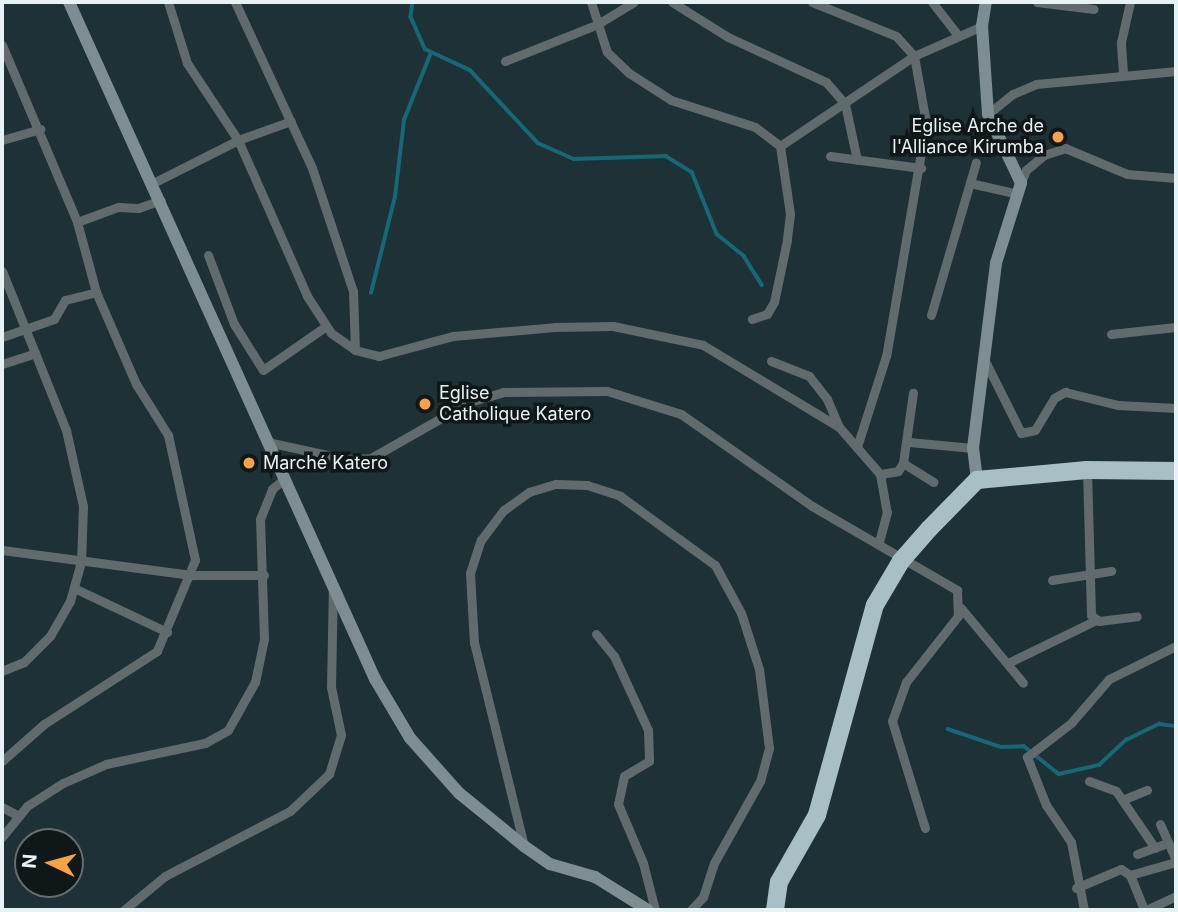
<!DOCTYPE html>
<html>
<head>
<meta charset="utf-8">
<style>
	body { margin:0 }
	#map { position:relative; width:1178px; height:912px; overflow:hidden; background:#1e3136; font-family:Inter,sans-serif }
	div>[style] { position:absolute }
	.stream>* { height:3.5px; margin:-1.75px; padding:0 1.75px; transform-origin:1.75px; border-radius:1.75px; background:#166777 }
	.street>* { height:9px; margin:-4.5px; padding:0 4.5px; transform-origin:4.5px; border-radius:4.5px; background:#616b6d }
	.secondary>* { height:12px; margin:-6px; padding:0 6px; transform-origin:6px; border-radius:6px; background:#7e8d91 }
	.highway>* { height:18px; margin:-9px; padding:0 9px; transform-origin:9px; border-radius:9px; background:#a8bfc5 }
	.dots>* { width:19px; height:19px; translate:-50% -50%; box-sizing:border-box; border:4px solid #0f1719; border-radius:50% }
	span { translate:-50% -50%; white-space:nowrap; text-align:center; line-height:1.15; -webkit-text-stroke:7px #0f1719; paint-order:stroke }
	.poi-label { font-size:18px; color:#e7f2f5 }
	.right { translate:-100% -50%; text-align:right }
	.left { translate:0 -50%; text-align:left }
	.frame { position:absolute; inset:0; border:4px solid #e7f2f5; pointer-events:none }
	.north { position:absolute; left:14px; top:828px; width:70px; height:70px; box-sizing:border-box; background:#0f1719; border:2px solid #656f71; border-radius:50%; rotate:275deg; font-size:19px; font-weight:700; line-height:28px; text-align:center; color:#e7f2f5 }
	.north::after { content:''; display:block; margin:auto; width:24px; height:32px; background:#f6a247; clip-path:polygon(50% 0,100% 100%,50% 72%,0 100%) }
</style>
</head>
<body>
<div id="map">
	<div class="stream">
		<i style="left:413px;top:2px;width:15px;rotate:98deg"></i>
		<i style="left:411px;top:17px;width:35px;rotate:66deg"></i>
		<i style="left:425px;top:49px;width:50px;rotate:25deg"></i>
		<i style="left:470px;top:70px;width:100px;rotate:47deg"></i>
		<i style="left:538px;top:143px;width:39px;rotate:24deg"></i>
		<i style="left:574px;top:159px;width:92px;rotate:-1.9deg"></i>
		<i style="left:666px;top:156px;width:31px;rotate:32deg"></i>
		<i style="left:692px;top:172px;width:67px;rotate:68deg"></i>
		<i style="left:717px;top:234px;width:35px;rotate:39deg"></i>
		<i style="left:744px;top:256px;width:34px;rotate:58deg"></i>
		<i style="left:371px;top:293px;width:99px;rotate:-76deg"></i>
		<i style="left:395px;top:197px;width:78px;rotate:-83.3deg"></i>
		<i style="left:404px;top:120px;width:72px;rotate:-68.1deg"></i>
		<i style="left:948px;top:729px;width:56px;rotate:18.8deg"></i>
		<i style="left:1001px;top:747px;width:23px;rotate:-2deg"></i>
		<i style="left:1024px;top:746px;width:45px;rotate:38.7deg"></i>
		<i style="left:1059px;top:774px;width:41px;rotate:-12.7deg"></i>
		<i style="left:1099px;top:765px;width:37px;rotate:-43deg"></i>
		<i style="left:1126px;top:740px;width:37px;rotate:-26deg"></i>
		<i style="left:1159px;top:724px;width:17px;rotate:7deg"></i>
	</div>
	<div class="street">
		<i style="left:168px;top:2px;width:64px;rotate:72.7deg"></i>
		<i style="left:187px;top:63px;width:92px;rotate:56.5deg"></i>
		<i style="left:238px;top:140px;width:171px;rotate:66.1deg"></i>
		<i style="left:307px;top:296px;width:44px;rotate:57deg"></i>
		<i style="left:331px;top:333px;width:29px;rotate:35deg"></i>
		<i style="left:355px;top:350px;width:25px;rotate:14deg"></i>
		<i style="left:379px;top:356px;width:77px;rotate:-15.1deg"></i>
		<i style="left:453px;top:336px;width:102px;rotate:-5deg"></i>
		<i style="left:555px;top:327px;width:58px;rotate:-1deg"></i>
		<i style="left:613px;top:326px;width:92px;rotate:11.9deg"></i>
		<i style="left:703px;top:345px;width:159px;rotate:31.1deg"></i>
		<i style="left:839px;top:427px;width:62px;rotate:48.9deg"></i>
		<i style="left:880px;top:474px;width:39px;rotate:80deg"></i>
		<i style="left:887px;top:512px;width:31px;rotate:105deg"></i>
		<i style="left:235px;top:2px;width:183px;rotate:65.1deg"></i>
		<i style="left:312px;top:168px;width:130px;rotate:71.6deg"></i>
		<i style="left:353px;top:291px;width:59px;rotate:88.1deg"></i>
		<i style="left:591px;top:2px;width:52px;rotate:72.3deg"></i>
		<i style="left:607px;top:52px;width:30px;rotate:44deg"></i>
		<i style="left:629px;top:73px;width:50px;rotate:32.7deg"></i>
		<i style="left:671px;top:100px;width:88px;rotate:17.8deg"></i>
		<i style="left:755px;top:127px;width:31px;rotate:37deg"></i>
		<i style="left:780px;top:146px;width:69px;rotate:81.6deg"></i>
		<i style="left:790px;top:214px;width:26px;rotate:97deg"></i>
		<i style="left:787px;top:240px;width:63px;rotate:101.8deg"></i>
		<i style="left:774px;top:302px;width:14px;rotate:120deg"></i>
		<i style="left:767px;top:314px;width:16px;rotate:162deg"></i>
		<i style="left:672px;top:2px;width:66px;rotate:32deg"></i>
		<i style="left:728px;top:37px;width:108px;rotate:24.7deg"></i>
		<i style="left:826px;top:82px;width:29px;rotate:49deg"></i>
		<i style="left:845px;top:104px;width:57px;rotate:77.9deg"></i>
		<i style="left:812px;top:2px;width:91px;rotate:22deg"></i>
		<i style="left:896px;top:36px;width:27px;rotate:48deg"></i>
		<i style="left:914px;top:56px;width:68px;rotate:79.8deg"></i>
		<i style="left:926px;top:123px;width:236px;rotate:99.7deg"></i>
		<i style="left:886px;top:356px;width:96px;rotate:107.7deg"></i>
		<i style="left:932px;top:2px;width:39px;rotate:52deg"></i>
		<i style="left:1037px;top:2px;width:57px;rotate:7deg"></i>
		<i style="left:2px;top:45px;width:192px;rotate:67deg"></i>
		<i style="left:77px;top:222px;width:73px;rotate:74.8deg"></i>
		<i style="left:96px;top:292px;width:100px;rotate:66.5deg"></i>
		<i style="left:136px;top:384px;width:60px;rotate:57.9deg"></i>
		<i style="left:168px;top:435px;width:128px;rotate:77.8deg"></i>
		<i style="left:195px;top:560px;width:99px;rotate:112.7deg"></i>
		<i style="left:157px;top:651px;width:135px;rotate:147.1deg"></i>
		<i style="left:44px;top:724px;width:56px;rotate:138.6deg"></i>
		<i style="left:505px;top:61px;width:98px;rotate:-21.6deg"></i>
		<i style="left:596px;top:25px;width:44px;rotate:-31.2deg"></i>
		<i style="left:1123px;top:73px;width:31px;rotate:-94deg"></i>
		<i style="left:1121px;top:42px;width:41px;rotate:-77.3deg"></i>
		<i style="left:988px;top:114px;width:32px;rotate:-39deg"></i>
		<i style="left:1013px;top:94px;width:25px;rotate:-23deg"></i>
		<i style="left:1036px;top:84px;width:141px;rotate:-5.3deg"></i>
		<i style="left:2px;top:140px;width:40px;rotate:-16deg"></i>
		<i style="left:780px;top:146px;width:161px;rotate:-33.9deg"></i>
		<i style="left:914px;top:56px;width:74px;rotate:-23.8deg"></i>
		<i style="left:830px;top:156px;width:92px;rotate:7.5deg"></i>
		<i style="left:153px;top:183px;width:95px;rotate:-26.8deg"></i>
		<i style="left:238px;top:140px;width:56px;rotate:-19.7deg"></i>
		<i style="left:970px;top:183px;width:49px;rotate:12.9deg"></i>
		<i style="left:1021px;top:183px;width:14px;rotate:-69deg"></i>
		<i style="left:1026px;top:170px;width:23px;rotate:-40deg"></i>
		<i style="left:1044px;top:155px;width:22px;rotate:-18deg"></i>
		<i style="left:1065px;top:148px;width:67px;rotate:22.8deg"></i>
		<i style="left:1127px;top:174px;width:49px;rotate:4.7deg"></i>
		<i style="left:77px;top:222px;width:44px;rotate:-20.1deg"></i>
		<i style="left:118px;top:207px;width:20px;rotate:3deg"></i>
		<i style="left:138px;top:208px;width:24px;rotate:-19deg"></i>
		<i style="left:208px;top:255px;width:74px;rotate:69.4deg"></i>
		<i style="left:234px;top:324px;width:54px;rotate:57.8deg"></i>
		<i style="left:263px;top:370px;width:77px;rotate:-34.9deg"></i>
		<i style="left:2px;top:271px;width:171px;rotate:68.1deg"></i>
		<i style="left:66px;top:430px;width:78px;rotate:77.4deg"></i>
		<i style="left:83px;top:506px;width:56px;rotate:92deg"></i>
		<i style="left:81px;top:562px;width:41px;rotate:105.8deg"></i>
		<i style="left:70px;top:601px;width:40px;rotate:119.7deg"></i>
		<i style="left:50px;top:636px;width:37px;rotate:135deg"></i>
		<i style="left:24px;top:662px;width:24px;rotate:158deg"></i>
		<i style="left:931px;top:315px;width:159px;rotate:-73.6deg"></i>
		<i style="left:1111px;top:334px;width:65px;rotate:-6.1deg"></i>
		<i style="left:2px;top:337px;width:55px;rotate:-19.1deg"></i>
		<i style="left:54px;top:319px;width:22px;rotate:-60deg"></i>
		<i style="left:65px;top:300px;width:32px;rotate:-14deg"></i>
		<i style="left:984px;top:359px;width:83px;rotate:63.4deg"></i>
		<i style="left:1021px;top:433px;width:14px;rotate:-12deg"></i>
		<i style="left:1035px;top:430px;width:37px;rotate:-59deg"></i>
		<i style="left:1054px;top:398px;width:13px;rotate:-29deg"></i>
		<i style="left:1065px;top:392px;width:55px;rotate:13.8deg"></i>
		<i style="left:1118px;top:405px;width:58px;rotate:3deg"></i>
		<i style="left:771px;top:361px;width:41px;rotate:21.5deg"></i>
		<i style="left:809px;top:376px;width:29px;rotate:52deg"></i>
		<i style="left:827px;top:399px;width:30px;rotate:67deg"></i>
		<i style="left:2px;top:364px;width:35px;rotate:-18deg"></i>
		<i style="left:909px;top:442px;width:64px;rotate:5.4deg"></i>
		<i style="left:272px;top:443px;width:76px;rotate:12.2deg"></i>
		<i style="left:346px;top:459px;width:25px;rotate:-2deg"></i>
		<i style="left:371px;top:458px;width:113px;rotate:-29.7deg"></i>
		<i style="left:469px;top:402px;width:35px;rotate:-16deg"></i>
		<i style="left:503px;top:392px;width:104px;rotate:-0.6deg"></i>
		<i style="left:607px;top:391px;width:77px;rotate:17.3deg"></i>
		<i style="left:681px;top:414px;width:160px;rotate:35.1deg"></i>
		<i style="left:812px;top:506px;width:168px;rotate:30.1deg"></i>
		<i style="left:957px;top:590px;width:26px;rotate:88deg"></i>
		<i style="left:958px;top:616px;width:84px;rotate:128.2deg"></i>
		<i style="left:906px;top:682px;width:41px;rotate:109.7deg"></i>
		<i style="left:892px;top:721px;width:112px;rotate:72.9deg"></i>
		<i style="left:903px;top:463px;width:36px;rotate:32deg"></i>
		<i style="left:1087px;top:470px;width:145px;rotate:88.4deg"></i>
		<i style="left:1091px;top:615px;width:10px;rotate:37deg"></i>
		<i style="left:1099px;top:621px;width:38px;rotate:-7deg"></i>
		<i style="left:880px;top:474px;width:18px;rotate:-9deg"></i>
		<i style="left:898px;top:471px;width:9px;rotate:-58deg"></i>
		<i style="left:903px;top:463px;width:71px;rotate:-81.9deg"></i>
		<i style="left:2px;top:550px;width:193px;rotate:7.5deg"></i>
		<i style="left:193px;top:575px;width:71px"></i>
		<i style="left:1052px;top:580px;width:60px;rotate:-8.7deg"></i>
		<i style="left:74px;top:588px;width:103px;rotate:25.3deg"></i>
		<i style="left:961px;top:608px;width:97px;rotate:50.4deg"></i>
		<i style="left:596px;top:634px;width:28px;rotate:51deg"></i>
		<i style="left:614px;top:656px;width:81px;rotate:65.3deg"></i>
		<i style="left:648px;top:730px;width:31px;rotate:88deg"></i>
		<i style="left:649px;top:761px;width:29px;rotate:149deg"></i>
		<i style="left:624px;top:776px;width:29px;rotate:102deg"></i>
		<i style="left:618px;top:804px;width:64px;rotate:67deg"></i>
		<i style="left:643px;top:863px;width:49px;rotate:75.7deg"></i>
		<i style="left:1010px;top:662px;width:93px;rotate:-26deg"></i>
		<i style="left:1089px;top:781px;width:29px;rotate:20deg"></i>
		<i style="left:1116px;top:791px;width:69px;rotate:55.6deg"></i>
		<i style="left:1122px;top:800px;width:27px;rotate:-22deg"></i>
		<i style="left:2px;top:807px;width:19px;rotate:28deg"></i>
		<i style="left:1160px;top:824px;width:39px;rotate:66deg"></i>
		<i style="left:2px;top:837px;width:40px;rotate:-51deg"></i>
		<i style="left:27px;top:806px;width:43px;rotate:-32.6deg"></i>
		<i style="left:63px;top:783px;width:47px;rotate:-23.8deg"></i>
		<i style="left:106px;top:764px;width:101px;rotate:-12deg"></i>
		<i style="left:205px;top:743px;width:26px;rotate:-29deg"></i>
		<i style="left:228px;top:730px;width:55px;rotate:-60.6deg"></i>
		<i style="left:255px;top:682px;width:44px;rotate:-78.2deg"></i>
		<i style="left:264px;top:639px;width:120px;rotate:-91.9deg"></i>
		<i style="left:260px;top:519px;width:32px;rotate:-68deg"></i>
		<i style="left:272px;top:489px;width:17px;rotate:-40deg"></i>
		<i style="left:524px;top:846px;width:209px;rotate:-103.8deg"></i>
		<i style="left:474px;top:643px;width:70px;rotate:-93.3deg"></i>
		<i style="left:470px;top:573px;width:35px;rotate:-72deg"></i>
		<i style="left:481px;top:540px;width:38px;rotate:-53deg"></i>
		<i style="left:504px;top:510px;width:31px;rotate:-36deg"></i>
		<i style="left:529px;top:492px;width:28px;rotate:-17deg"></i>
		<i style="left:556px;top:484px;width:31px;rotate:2deg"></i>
		<i style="left:587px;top:485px;width:35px;rotate:18deg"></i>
		<i style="left:620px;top:496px;width:117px;rotate:36deg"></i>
		<i style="left:715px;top:565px;width:55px;rotate:61.6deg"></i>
		<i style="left:741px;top:613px;width:59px;rotate:72.2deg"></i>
		<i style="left:759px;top:669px;width:80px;rotate:82.8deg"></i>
		<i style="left:769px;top:748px;width:34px;rotate:105deg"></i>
		<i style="left:760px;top:781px;width:94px;rotate:119.3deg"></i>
		<i style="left:714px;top:863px;width:36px;rotate:108deg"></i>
		<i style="left:703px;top:897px;width:18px;rotate:133deg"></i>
		<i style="left:1137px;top:854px;width:33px;rotate:-20deg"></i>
		<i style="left:1130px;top:875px;width:48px;rotate:-15.8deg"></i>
		<i style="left:1076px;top:888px;width:49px;rotate:-22.9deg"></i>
		<i style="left:1121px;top:869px;width:11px;rotate:34deg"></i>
		<i style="left:1130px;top:875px;width:38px;rotate:68deg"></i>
		<i style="left:124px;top:910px;width:53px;rotate:-39.7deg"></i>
		<i style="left:165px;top:876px;width:141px;rotate:-27.5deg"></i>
		<i style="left:290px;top:811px;width:54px;rotate:-43.5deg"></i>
		<i style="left:329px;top:774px;width:41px;rotate:-72.9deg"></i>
		<i style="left:341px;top:735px;width:49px;rotate:-101.8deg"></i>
		<i style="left:331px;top:687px;width:100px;rotate:-88.9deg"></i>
		<i style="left:1084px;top:910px;width:69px;rotate:-100.8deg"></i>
		<i style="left:1071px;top:842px;width:45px;rotate:-124deg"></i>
		<i style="left:1046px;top:805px;width:52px;rotate:-111.6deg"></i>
		<i style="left:1027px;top:757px;width:56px;rotate:-37.7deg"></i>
		<i style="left:1071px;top:723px;width:58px;rotate:-49.2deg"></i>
		<i style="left:1109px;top:679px;width:75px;rotate:-26.2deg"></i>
		<i style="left:1146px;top:910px;width:33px;rotate:-25deg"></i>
	</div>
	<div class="secondary">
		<i style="left:69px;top:2px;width:743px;rotate:65.68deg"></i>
		<i style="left:375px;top:679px;width:69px;rotate:59.3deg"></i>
		<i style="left:410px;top:738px;width:74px;rotate:48.3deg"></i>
		<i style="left:459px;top:793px;width:84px;rotate:39.2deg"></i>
		<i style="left:524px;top:846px;width:32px;rotate:35deg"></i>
		<i style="left:550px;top:864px;width:47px;rotate:16.1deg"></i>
		<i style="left:595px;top:877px;width:62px;rotate:31.9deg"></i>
		<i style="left:977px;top:480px;width:32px;rotate:-97deg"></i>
		<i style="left:973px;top:448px;width:186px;rotate:-82.9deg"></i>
		<i style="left:996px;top:263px;width:84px;rotate:-72.6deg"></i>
		<i style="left:1021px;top:183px;width:76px;rotate:-115.6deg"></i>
		<i style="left:988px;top:114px;width:88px;rotate:-93.9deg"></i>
		<i style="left:982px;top:26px;width:24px;rotate:-81deg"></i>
	</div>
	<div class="highway">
		<i style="left:775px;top:910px;width:28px;rotate:-82deg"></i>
		<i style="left:779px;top:882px;width:77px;rotate:-60.4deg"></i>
		<i style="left:817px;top:815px;width:218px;rotate:-74.6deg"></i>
		<i style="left:875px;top:605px;width:51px;rotate:-59.4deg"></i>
		<i style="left:901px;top:561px;width:43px;rotate:-48.8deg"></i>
		<i style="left:929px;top:529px;width:69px;rotate:-45.6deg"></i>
		<i style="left:977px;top:480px;width:110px;rotate:-5.2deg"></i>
		<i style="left:1087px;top:470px;width:89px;rotate:0.6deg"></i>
	</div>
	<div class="dots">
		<i style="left:1058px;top:137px;background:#f6a247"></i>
		<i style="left:425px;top:404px;background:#f6a247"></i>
		<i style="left:249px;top:463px;background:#f6a247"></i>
	</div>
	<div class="poi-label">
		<span class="right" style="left:1044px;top:137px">Eglise Arche de<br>l'Alliance Kirumba</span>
		<span class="left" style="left:439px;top:404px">Eglise<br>Catholique Katero</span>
		<span class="left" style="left:263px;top:463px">Marché Katero</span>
	</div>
	<div class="frame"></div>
	<div class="north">N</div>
</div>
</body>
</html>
